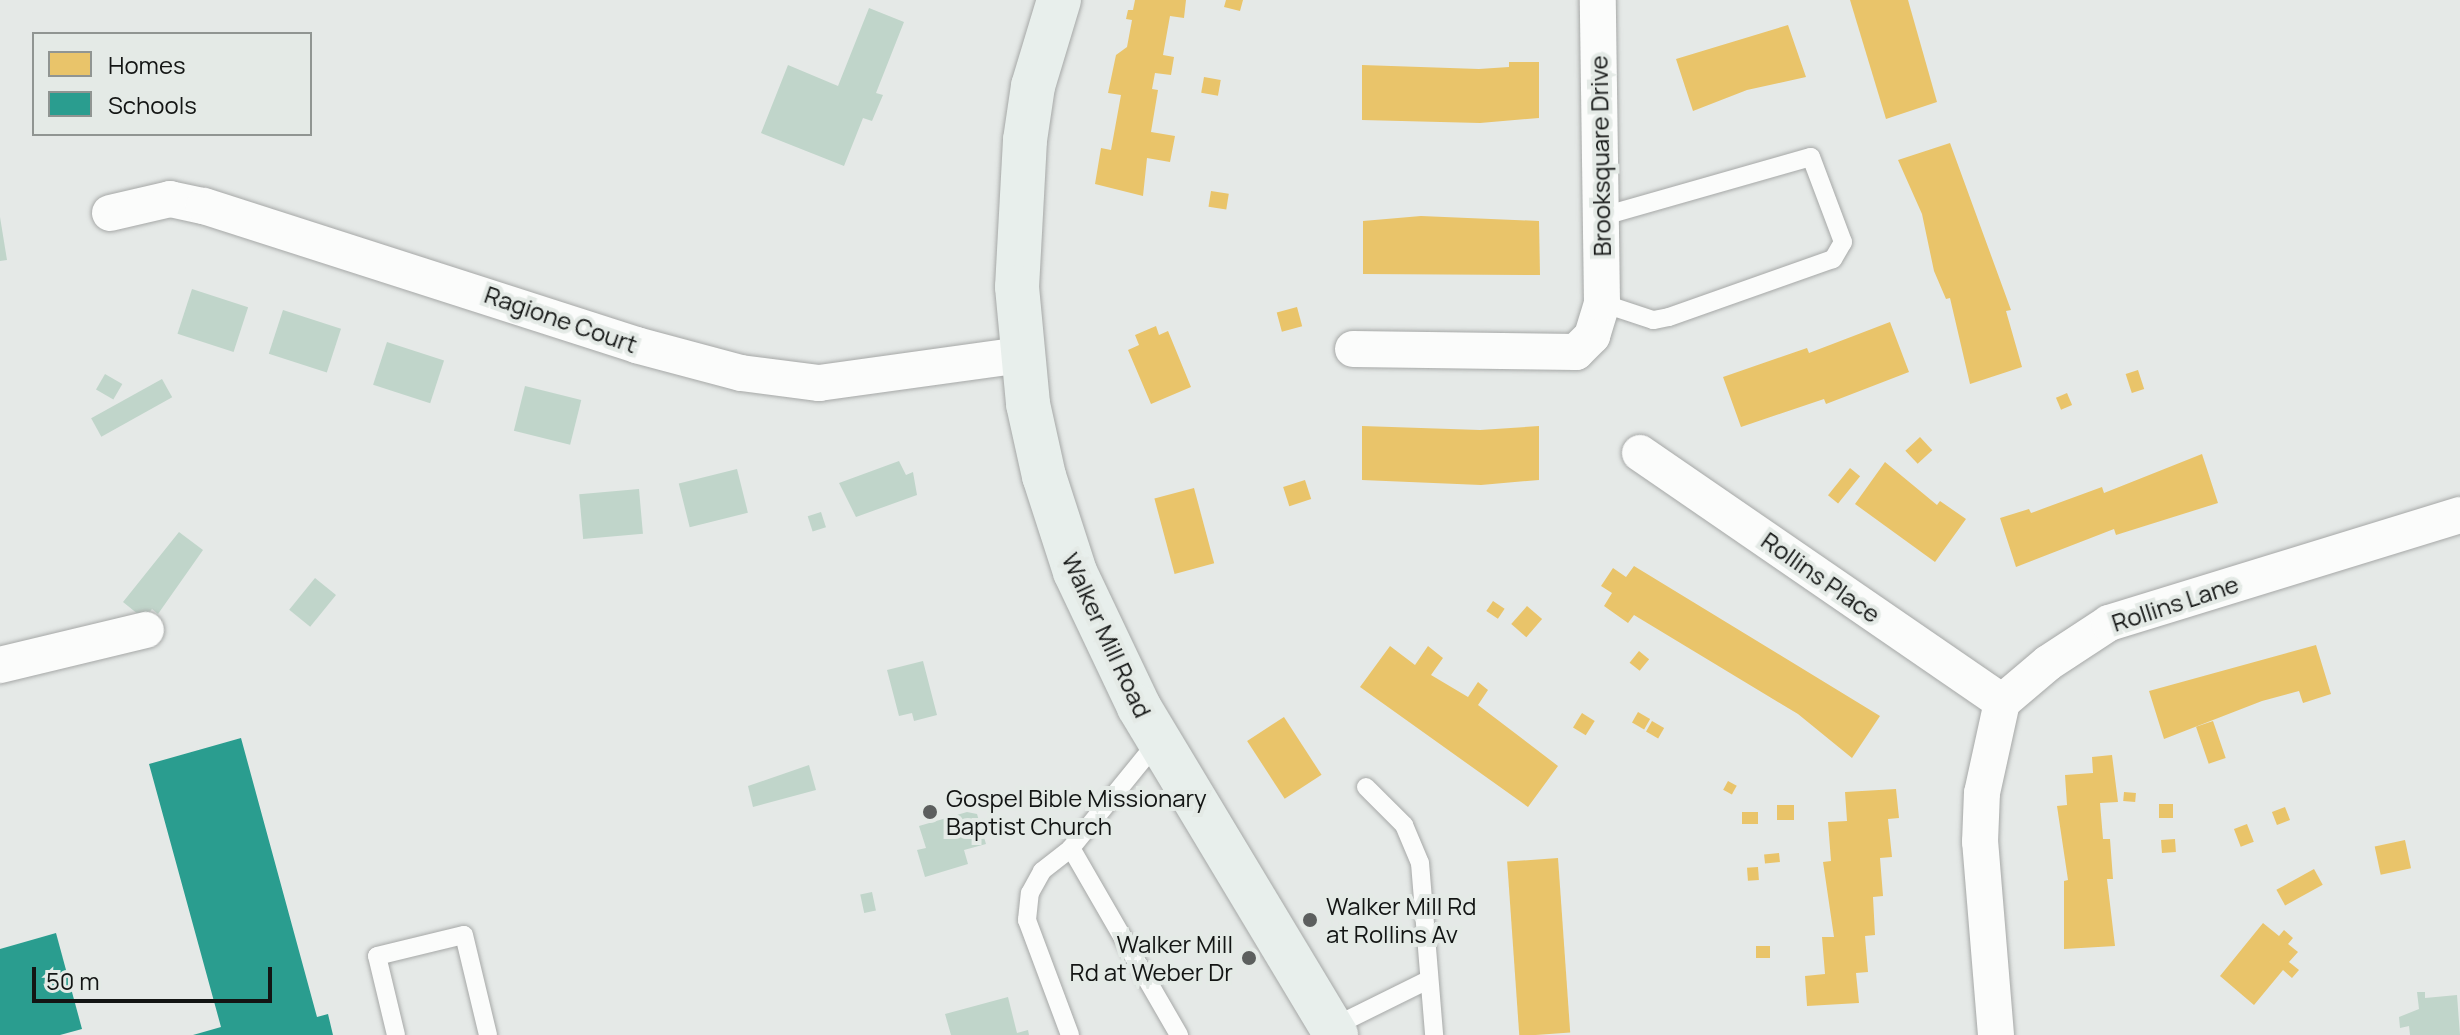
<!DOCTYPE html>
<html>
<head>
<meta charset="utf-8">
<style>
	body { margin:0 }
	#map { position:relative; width:2460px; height:1035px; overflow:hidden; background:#e5e9e7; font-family:Manrope,sans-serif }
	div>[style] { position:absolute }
	.homes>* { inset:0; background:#e9c46a; transform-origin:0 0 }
	.schools>* { inset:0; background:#2a9d8f }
	.building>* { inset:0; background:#c0d5ca; transform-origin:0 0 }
	.roads { filter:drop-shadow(0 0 2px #a6a8a7) drop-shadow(0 0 2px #a6a8a7) }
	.lane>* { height:18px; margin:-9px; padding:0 9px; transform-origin:9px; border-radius:9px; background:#fbfcfb }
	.street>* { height:36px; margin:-18px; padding:0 18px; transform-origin:18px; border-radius:18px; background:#fbfcfb }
	.secondary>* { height:44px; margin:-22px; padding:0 22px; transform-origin:22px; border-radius:22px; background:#e8efec }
	.dots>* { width:22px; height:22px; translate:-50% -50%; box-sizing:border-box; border:4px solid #e4eae6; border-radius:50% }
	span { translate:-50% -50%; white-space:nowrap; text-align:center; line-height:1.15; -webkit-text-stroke:8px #e4eae6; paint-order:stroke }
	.street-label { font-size:24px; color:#131514 }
	.poi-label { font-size:24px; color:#131514 }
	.left { translate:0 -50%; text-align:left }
	.right { translate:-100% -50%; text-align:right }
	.legend { position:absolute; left:32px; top:32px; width:280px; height:104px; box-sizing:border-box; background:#e4eae6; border:2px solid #909592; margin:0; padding:10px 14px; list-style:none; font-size:24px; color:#131514 }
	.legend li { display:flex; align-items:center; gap:16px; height:40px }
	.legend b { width:40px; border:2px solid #909592 }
	.scale { position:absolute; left:32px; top:967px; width:240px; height:36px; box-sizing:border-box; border:4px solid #131514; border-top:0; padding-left:10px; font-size:24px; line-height:28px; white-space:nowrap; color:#131514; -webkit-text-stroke:6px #e4eae6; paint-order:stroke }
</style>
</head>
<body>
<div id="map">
	<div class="homes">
		<i style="clip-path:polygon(1135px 0,1186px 0,1184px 18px,1170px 16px,1163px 55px,1174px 57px,1171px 75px,1155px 73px,1152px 89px,1158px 90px,1151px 132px,1175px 136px,1170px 162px,1147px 158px,1143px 196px,1095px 184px,1101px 148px,1111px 150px,1121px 95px,1108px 93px,1116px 55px,1127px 47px,1132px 20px,1126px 19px,1128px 10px,1133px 10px)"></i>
		<i style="clip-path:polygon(1226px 0,1243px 0,1240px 11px,1224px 7px)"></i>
		<i style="clip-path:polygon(1850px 0,1908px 0,1937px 102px,1886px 119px)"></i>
		<i style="clip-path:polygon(1788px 25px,1806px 77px,1747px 90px,1693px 111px,1676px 59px)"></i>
		<i style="clip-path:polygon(1509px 62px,1539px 62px,1539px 118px,1480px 123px,1362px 120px,1362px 65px,1479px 69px,1509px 67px)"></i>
		<i style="left:1204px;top:77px;width:17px;height:16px;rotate:10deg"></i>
		<i style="clip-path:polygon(1950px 143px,2011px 310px,2006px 311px,2022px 367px,1970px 384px,1950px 298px,1946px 299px,1934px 271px,1922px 214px,1898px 160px)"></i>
		<i style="left:1211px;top:191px;width:18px;height:16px;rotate:9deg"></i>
		<i style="clip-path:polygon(1421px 216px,1539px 221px,1540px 275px,1363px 274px,1363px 221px)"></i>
		<i style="left:1297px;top:307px;width:20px;height:21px;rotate:75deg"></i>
		<i style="clip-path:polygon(1890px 322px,1909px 372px,1826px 404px,1824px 399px,1741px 427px,1723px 377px,1807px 348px,1809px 353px)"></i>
		<i style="clip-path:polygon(1156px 326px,1159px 335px,1168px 331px,1191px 387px,1151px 404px,1128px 350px,1139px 345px,1135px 335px)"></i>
		<i style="left:2138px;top:370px;width:20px;height:13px;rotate:72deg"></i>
		<i style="left:2067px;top:393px;width:13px;height:12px;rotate:67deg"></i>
		<i style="clip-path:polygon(1362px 426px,1480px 430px,1539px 426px,1539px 480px,1481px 485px,1362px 480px)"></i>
		<i style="left:1920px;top:437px;width:18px;height:20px;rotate:47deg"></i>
		<i style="clip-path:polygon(2202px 454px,2218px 503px,2116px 535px,2114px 529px,2016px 567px,2000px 518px,2029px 509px,2031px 513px,2102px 487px,2104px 493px)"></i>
		<i style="clip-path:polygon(1885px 462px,1937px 505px,1940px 501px,1966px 519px,1935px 562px,1855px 504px)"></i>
		<i style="left:1850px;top:468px;width:13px;height:35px;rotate:39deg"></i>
		<i style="left:1305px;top:480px;width:20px;height:23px;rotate:72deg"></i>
		<i style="left:1194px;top:488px;width:78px;height:41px;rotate:75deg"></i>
		<i style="clip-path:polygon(1634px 566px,1880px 716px,1852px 758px,1798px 714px,1634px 615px,1628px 623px,1604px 606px,1612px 593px,1601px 586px,1613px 568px,1626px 577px)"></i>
		<i style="left:1493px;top:601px;width:14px;height:12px;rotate:34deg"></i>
		<i style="left:1527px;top:606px;width:20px;height:24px;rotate:41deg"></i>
		<i style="clip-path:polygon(2316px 645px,2331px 694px,2303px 703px,2299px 691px,2262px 701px,2164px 739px,2149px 691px)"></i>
		<i style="clip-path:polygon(1390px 646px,1415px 665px,1428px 646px,1443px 658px,1431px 675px,1468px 697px,1478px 682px,1488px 690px,1478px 705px,1558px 766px,1528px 807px,1360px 687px)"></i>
		<i style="left:1639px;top:651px;width:13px;height:15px;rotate:39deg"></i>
		<i style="left:1638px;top:712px;width:14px;height:12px;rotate:30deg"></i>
		<i style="left:1582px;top:713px;width:15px;height:17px;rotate:32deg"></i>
		<i style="left:1284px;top:717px;width:69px;height:44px;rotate:57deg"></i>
		<i style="left:1652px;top:721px;width:14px;height:12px;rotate:30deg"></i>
		<i style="left:2213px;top:721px;width:39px;height:18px;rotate:71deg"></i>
		<i style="clip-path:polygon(2112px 755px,2118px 802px,2100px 803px,2103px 839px,2110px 839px,2113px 879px,2107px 879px,2115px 946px,2064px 949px,2064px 881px,2068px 880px,2057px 806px,2067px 805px,2065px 775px,2093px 773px,2092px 757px)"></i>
		<i style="left:1728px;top:781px;width:10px;height:10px;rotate:29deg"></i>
		<i style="clip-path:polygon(1896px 789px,1899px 818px,1888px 819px,1892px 857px,1880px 858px,1883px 896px,1873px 897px,1875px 935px,1865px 936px,1868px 972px,1856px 973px,1859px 1003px,1807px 1006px,1805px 976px,1825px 974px,1822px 937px,1834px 937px,1823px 862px,1831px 861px,1828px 822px,1847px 821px,1845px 792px)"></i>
		<i style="left:2124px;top:792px;width:12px;height:9px;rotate:5deg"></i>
		<i style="left:2159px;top:804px;width:14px;height:14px"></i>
		<i style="left:1777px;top:805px;width:17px;height:15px"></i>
		<i style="left:2285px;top:807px;width:14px;height:14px;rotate:69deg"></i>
		<i style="left:1742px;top:812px;width:16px;height:12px"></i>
		<i style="left:2247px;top:824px;width:19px;height:14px;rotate:69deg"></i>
		<i style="left:2175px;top:839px;width:13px;height:14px;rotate:86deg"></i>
		<i style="left:2405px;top:840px;width:29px;height:31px;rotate:78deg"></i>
		<i style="left:1779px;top:853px;width:9px;height:15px;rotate:84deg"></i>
		<i style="left:1558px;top:858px;width:175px;height:51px;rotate:86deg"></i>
		<i style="left:1758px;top:867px;width:13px;height:11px;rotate:86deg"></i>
		<i style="left:2314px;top:869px;width:18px;height:43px;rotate:61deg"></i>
		<i style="clip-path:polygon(2263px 923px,2279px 936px,2284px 930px,2293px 938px,2288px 944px,2298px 952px,2289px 962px,2299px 970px,2292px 978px,2283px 970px,2254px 1005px,2220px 976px)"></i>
		<i style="left:1756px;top:946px;width:14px;height:12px"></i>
	</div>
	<div class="schools">
		<i style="clip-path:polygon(241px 738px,317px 1017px,328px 1014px,333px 1035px,193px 1035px,221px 1027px,149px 764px)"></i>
		<i style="clip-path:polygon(56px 933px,82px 1029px,60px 1035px,0 1035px,0 949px)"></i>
	</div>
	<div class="building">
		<i style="clip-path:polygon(869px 8px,904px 22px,876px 93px,883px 95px,872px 121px,863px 118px,844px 166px,761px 133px,788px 65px,838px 86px)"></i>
		<i style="clip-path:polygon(0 217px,7px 260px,0 261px)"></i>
		<i style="left:192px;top:289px;width:59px;height:47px;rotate:18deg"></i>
		<i style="left:283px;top:310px;width:61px;height:46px;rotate:18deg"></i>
		<i style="left:387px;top:342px;width:60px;height:45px;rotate:18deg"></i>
		<i style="left:105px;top:374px;width:20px;height:18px;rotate:30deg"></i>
		<i style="left:162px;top:379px;width:21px;height:81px;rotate:61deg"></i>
		<i style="left:525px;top:386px;width:58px;height:46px;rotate:14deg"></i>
		<i style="clip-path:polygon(899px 461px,906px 475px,913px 472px,917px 495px,856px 517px,839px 483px)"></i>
		<i style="left:737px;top:469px;width:45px;height:60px;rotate:76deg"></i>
		<i style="left:639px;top:489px;width:45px;height:60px;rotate:85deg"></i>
		<i style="left:821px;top:512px;width:16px;height:14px;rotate:72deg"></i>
		<i style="clip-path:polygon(179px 532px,203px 550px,158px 614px,152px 609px,144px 619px,123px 602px)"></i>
		<i style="left:315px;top:578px;width:27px;height:41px;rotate:39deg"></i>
		<i style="clip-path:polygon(923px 661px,937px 715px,914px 721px,912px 713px,899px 716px,887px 670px)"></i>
		<i style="clip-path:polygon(809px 765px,816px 790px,753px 807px,748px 786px)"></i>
		<i style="clip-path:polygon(967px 812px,977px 814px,986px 844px,964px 850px,968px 864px,925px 877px,917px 850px,926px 848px,919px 826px)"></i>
		<i style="left:872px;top:892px;width:19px;height:12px;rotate:78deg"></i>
		<i style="clip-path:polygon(2417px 992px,2425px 992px,2425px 998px,2457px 995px,2460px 1035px,2410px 1035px,2409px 1026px,2400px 1028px,2399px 1017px,2419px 1009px)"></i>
		<i style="clip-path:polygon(1008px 997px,1017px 1033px,1028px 1030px,1029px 1035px,951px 1035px,945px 1014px)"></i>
	</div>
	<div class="roads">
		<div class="lane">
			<i style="left:1600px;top:217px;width:219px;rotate:-15.9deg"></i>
			<i style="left:1811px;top:157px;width:91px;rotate:69.4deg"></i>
			<i style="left:1843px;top:242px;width:20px;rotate:120deg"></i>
			<i style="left:1833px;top:259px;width:174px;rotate:160.5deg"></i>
			<i style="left:1669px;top:317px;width:16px;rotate:169deg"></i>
			<i style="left:1653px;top:320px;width:54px;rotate:-161.6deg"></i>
			<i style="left:1366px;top:787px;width:54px;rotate:45deg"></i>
			<i style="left:1404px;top:825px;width:41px;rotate:67.2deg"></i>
			<i style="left:1420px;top:863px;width:173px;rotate:85.3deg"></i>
			<i style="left:1071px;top:848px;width:216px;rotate:60deg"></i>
			<i style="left:1333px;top:1027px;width:106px;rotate:-26.3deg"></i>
			<i style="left:396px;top:1035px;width:81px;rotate:-103.5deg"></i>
			<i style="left:377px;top:956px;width:89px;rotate:-13.6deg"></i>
			<i style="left:464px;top:935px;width:103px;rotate:76.5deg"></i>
			<i style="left:1070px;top:1035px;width:123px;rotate:-110.5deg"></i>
			<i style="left:1027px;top:920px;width:27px;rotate:-84deg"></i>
			<i style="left:1030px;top:893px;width:25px;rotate:-61deg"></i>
			<i style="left:1042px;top:871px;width:37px;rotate:-38deg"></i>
			<i style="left:1071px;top:848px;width:138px;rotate:-50.9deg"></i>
		</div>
		<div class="street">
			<i style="left:110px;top:213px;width:62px;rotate:-13.1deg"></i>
			<i style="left:170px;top:199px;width:35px;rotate:12deg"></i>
			<i style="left:204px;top:206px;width:454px;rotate:17.8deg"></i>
			<i style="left:636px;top:345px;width:109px;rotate:14.9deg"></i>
			<i style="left:741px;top:373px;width:79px;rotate:7.3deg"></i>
			<i style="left:819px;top:383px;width:205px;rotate:-7.9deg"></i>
			<i style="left:1353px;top:349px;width:223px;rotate:0.8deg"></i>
			<i style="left:1576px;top:352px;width:23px;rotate:-45deg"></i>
			<i style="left:1592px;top:336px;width:34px;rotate:-73deg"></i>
			<i style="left:1602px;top:303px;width:303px;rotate:-90.8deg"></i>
			<i style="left:1640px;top:453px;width:439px;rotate:34.5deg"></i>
			<i style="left:0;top:665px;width:150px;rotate:-13.5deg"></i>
			<i style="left:1996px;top:1035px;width:194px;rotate:-94.7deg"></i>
			<i style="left:1980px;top:842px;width:49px;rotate:-87.7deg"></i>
			<i style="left:1982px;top:793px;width:93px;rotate:-77.6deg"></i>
			<i style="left:2002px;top:702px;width:60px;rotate:-40.3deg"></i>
			<i style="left:2048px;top:663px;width:73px;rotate:-33.3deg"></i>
			<i style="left:2109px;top:623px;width:367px;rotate:-17.1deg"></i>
		</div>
		<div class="secondary">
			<i style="left:1059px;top:0;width:90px;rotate:106.8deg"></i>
			<i style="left:1033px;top:86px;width:55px;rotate:98.4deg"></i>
			<i style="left:1025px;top:140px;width:147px;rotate:93.1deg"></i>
			<i style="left:1017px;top:287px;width:118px;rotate:84.6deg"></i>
			<i style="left:1028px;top:404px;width:74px;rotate:77.5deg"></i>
			<i style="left:1044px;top:476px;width:101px;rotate:72.1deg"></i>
			<i style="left:1075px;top:572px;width:149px;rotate:64.6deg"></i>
			<i style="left:1139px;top:707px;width:383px;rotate:59deg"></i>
		</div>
	</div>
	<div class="dots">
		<i style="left:930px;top:812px;background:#5c5f5e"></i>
		<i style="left:1310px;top:920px;background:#5c5f5e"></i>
		<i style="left:1249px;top:958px;background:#5c5f5e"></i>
	</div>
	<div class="street-label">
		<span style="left:1600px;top:156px;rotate:-91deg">Brooksquare Drive</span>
		<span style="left:561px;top:319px;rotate:19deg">Ragione Court</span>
		<span style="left:1821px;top:577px;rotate:35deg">Rollins Place</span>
		<span style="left:2175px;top:603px;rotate:-18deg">Rollins Lane</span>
		<span style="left:1107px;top:635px;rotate:65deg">Walker Mill Road</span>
	</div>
	<div class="poi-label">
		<span class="left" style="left:946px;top:812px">Gospel Bible Missionary<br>Baptist Church</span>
		<span class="left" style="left:1326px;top:920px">Walker Mill Rd<br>at Rollins Av</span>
		<span class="right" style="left:1233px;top:958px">Walker Mill<br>Rd at Weber Dr</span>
	</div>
	<ul class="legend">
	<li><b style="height:22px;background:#e9c46a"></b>Homes</li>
	<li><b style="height:22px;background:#2a9d8f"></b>Schools</li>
	</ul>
	<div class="scale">50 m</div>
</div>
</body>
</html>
